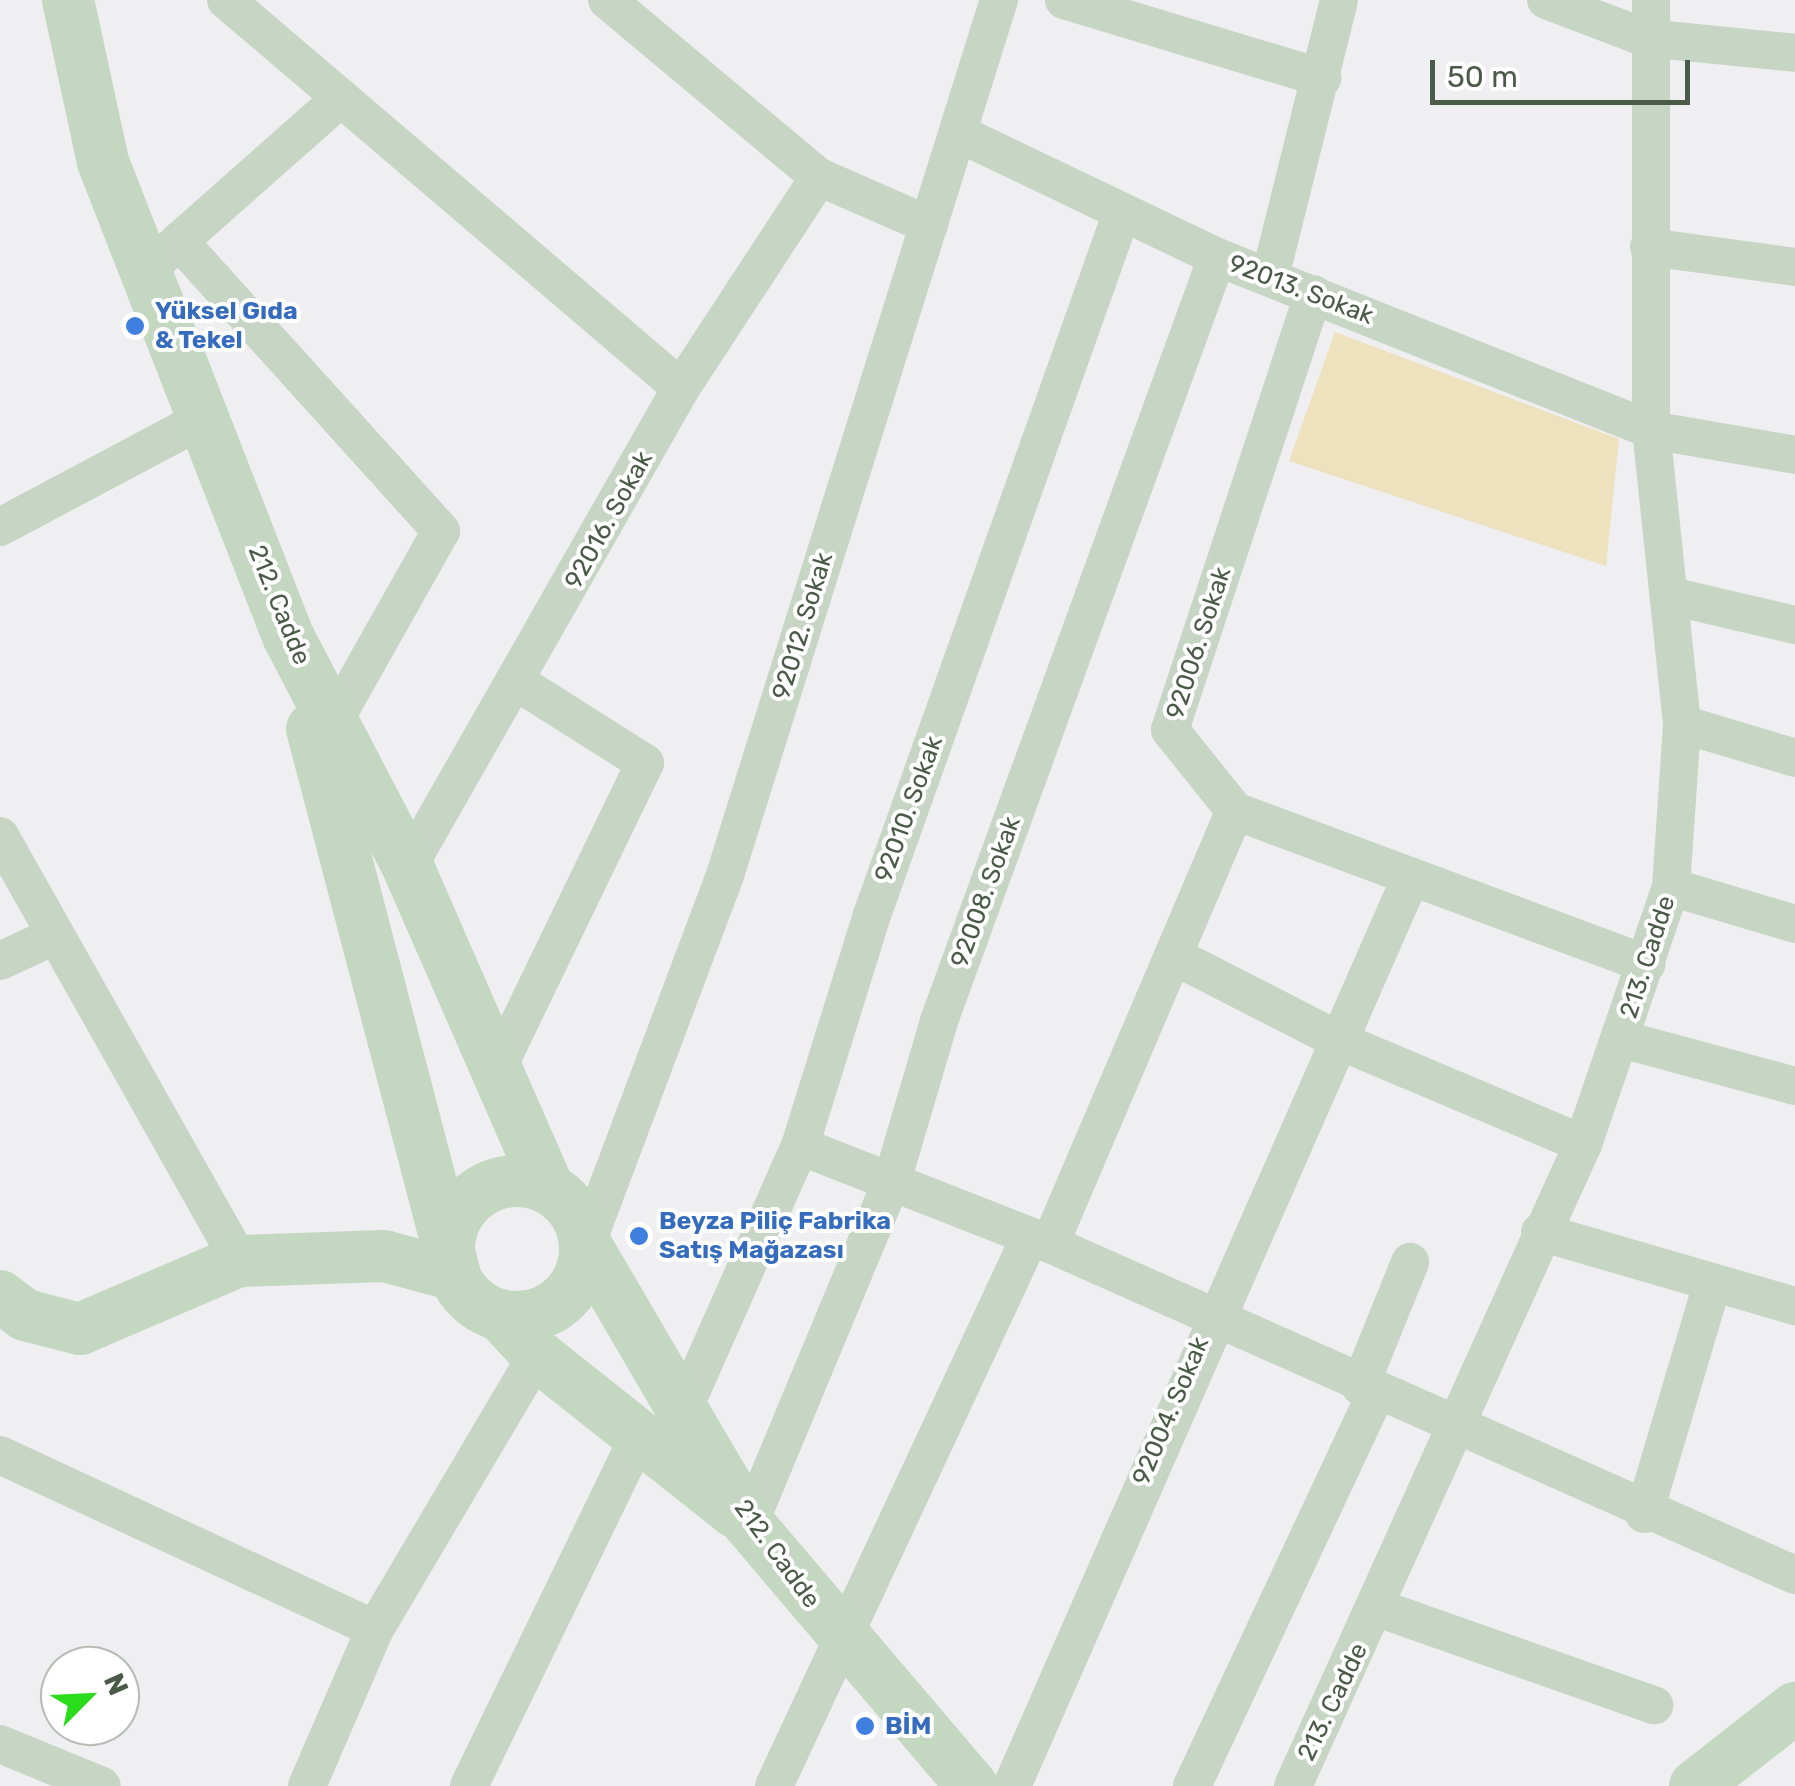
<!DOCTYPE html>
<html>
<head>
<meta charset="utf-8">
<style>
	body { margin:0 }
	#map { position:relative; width:1795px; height:1786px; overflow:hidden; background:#efeef1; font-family:Rubik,sans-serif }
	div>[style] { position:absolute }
	.green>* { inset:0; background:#eee1bd }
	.street>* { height:38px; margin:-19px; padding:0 19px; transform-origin:19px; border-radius:19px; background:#c7d5c5 }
	.secondary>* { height:52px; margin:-26px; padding:0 26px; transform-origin:26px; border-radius:26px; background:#c3d7c1 }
	.secondary>.ring { margin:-26px; padding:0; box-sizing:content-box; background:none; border:52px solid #c3d7c1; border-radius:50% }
	.dots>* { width:28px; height:28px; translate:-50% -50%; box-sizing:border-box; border:5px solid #fff; border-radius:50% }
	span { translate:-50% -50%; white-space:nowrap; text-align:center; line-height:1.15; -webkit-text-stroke:8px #fff; paint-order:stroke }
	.street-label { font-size:25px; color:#4a5b47 }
	.shop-label { font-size:25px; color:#366cbe; font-weight:700 }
	.left { translate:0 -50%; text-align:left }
	.north { position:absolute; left:40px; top:1646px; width:100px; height:100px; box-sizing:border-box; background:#fff; border:2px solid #b7bdb5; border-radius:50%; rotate:66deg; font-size:28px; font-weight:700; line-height:40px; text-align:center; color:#4a5b47 }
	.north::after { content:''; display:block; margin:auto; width:35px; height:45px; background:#2bdc1d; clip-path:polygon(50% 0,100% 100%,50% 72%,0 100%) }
	.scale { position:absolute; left:1430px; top:60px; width:260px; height:45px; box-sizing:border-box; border:5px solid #4a5b47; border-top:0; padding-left:12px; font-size:30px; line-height:35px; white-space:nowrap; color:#4a5b47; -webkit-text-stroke:8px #fff; paint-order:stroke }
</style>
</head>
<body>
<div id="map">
	<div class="green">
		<i style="clip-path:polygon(1335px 332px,1619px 439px,1606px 566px,1289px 461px)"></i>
	</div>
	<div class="street">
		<i style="left:226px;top:0;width:598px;rotate:40.46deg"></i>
		<i style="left:607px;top:0;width:276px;rotate:39.9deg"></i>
		<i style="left:819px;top:177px;width:120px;rotate:23.6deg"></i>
		<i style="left:1064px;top:0;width:270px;rotate:16.8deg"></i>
		<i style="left:1546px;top:0;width:107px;rotate:20.8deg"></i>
		<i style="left:1646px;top:38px;width:150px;rotate:5.7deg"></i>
		<i style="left:958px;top:133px;width:287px;rotate:25.6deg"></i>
		<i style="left:1217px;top:257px;width:467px;rotate:21.7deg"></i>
		<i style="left:1651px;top:430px;width:146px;rotate:9.8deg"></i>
		<i style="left:179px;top:241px;width:391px;rotate:47.9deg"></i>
		<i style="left:441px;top:531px;width:220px;rotate:119.4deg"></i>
		<i style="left:1649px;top:247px;width:147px;rotate:7.8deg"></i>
		<i style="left:159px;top:259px;width:243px;rotate:-41.5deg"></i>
		<i style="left:1270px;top:277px;width:285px;rotate:-76deg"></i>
		<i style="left:0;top:527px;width:234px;rotate:-28deg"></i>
		<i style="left:1671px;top:596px;width:127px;rotate:13.2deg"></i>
		<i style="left:1682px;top:724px;width:118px;rotate:16.7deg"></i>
		<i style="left:1235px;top:811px;width:104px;rotate:-128.7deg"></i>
		<i style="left:1170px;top:730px;width:459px;rotate:-71.8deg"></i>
		<i style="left:1235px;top:811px;width:439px;rotate:20.4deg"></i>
		<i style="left:0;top:836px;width:488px;rotate:60.6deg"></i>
		<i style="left:408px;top:867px;width:551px;rotate:-60.32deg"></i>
		<i style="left:681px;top:388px;width:252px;rotate:-56.8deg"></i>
		<i style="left:1671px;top:887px;width:129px;rotate:16.6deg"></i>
		<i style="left:1174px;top:956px;width:189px;rotate:27.1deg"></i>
		<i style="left:1342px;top:1042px;width:262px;rotate:22.9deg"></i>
		<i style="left:0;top:961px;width:60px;rotate:-24.8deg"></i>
		<i style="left:1621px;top:1039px;width:180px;rotate:15.1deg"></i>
		<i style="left:497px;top:1069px;width:340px;rotate:-64.2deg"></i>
		<i style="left:645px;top:763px;width:148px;rotate:-147.7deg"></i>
		<i style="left:800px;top:1146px;width:269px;rotate:21.4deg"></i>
		<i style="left:1050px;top:1244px;width:815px;rotate:23.96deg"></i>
		<i style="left:1540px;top:1232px;width:266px;rotate:16.2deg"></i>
		<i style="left:1050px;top:1244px;width:471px;rotate:-66.9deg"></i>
		<i style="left:586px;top:1245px;width:398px;rotate:-69.4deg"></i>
		<i style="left:726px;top:872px;width:914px;rotate:-72.62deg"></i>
		<i style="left:1360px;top:1386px;width:134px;rotate:-68deg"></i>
		<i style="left:686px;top:1403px;width:281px;rotate:-66.1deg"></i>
		<i style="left:800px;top:1146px;width:242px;rotate:-72.7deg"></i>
		<i style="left:872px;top:915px;width:746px;rotate:-70.42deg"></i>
		<i style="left:0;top:1455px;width:413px;rotate:24.9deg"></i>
		<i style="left:1644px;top:1514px;width:239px;rotate:-73.5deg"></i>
		<i style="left:749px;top:1524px;width:372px;rotate:-67.4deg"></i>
		<i style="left:892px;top:1181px;width:167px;rotate:-73.6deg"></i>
		<i style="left:939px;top:1021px;width:813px;rotate:-70deg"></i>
		<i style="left:1378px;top:1608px;width:293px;rotate:19.4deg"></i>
		<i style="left:0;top:1744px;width:110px;rotate:22.4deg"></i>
		<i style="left:307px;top:1786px;width:171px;rotate:-66.6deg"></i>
		<i style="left:375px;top:1629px;width:318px;rotate:-59.4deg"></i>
		<i style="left:469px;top:1786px;width:389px;rotate:-64.1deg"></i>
		<i style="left:774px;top:1786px;width:606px;rotate:-65deg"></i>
		<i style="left:1012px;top:1786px;width:993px;rotate:-66.3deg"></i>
		<i style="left:1192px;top:1786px;width:433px;rotate:-64.9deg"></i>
		<i style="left:1293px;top:1786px;width:704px;rotate:-65.69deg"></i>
		<i style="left:1583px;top:1144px;width:272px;rotate:-71.1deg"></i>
		<i style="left:1671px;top:887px;width:163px;rotate:-86.1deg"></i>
		<i style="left:1682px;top:724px;width:296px;rotate:-96deg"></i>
		<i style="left:1651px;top:430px;width:430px;rotate:-90deg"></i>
	</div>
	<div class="secondary">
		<i style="left:68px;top:0;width:166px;rotate:77.8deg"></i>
		<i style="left:103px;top:162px;width:509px;rotate:68.68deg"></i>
		<i style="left:288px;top:636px;width:260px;rotate:62.5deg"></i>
		<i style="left:408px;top:867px;width:350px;rotate:66.4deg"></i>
		<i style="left:312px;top:729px;width:564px;rotate:75.32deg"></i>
		<i class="ring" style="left:449px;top:1181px;width:84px;height:84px"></i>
		<i style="left:586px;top:1245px;width:323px;rotate:59.7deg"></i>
		<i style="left:749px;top:1524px;width:344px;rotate:49.6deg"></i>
		<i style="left:0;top:1296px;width:31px;rotate:37deg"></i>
		<i style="left:25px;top:1315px;width:57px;rotate:14.3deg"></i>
		<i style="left:80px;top:1329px;width:173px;rotate:-23.2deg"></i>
		<i style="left:239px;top:1261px;width:145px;rotate:-2deg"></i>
		<i style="left:384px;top:1256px;width:73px;rotate:15deg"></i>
		<i style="left:501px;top:1316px;width:53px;rotate:47.3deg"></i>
		<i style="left:537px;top:1355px;width:254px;rotate:38.4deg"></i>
		<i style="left:1695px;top:1786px;width:127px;rotate:-38deg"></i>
	</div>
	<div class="dots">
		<i style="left:135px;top:326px;background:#3f7fe0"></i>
		<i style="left:639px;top:1236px;background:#3f7fe0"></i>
		<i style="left:865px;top:1726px;background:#3f7fe0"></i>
	</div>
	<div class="street-label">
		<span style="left:1301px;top:290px;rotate:21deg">92013. Sokak</span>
		<span style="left:609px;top:520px;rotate:-61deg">92016. Sokak</span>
		<span style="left:279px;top:605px;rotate:68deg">212. Cadde</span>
		<span style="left:803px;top:626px;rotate:-73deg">92012. Sokak</span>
		<span style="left:1199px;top:643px;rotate:-72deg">92006. Sokak</span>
		<span style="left:909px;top:809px;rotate:-70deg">92010. Sokak</span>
		<span style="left:986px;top:892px;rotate:-70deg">92008. Sokak</span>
		<span style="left:1648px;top:957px;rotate:-72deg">213. Cadde</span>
		<span style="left:1171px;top:1411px;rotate:-67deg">92004. Sokak</span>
		<span style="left:777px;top:1554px;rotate:54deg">212. Cadde</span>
		<span style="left:1333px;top:1702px;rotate:-64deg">213. Cadde</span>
	</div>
	<div class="shop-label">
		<span class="left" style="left:155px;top:326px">Yüksel Gıda<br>&amp; Tekel</span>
		<span class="left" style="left:659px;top:1236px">Beyza Piliç Fabrika<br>Satış Mağazası</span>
		<span class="left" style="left:885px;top:1726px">BİM</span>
	</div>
	<div class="north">N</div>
	<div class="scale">50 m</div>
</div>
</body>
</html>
